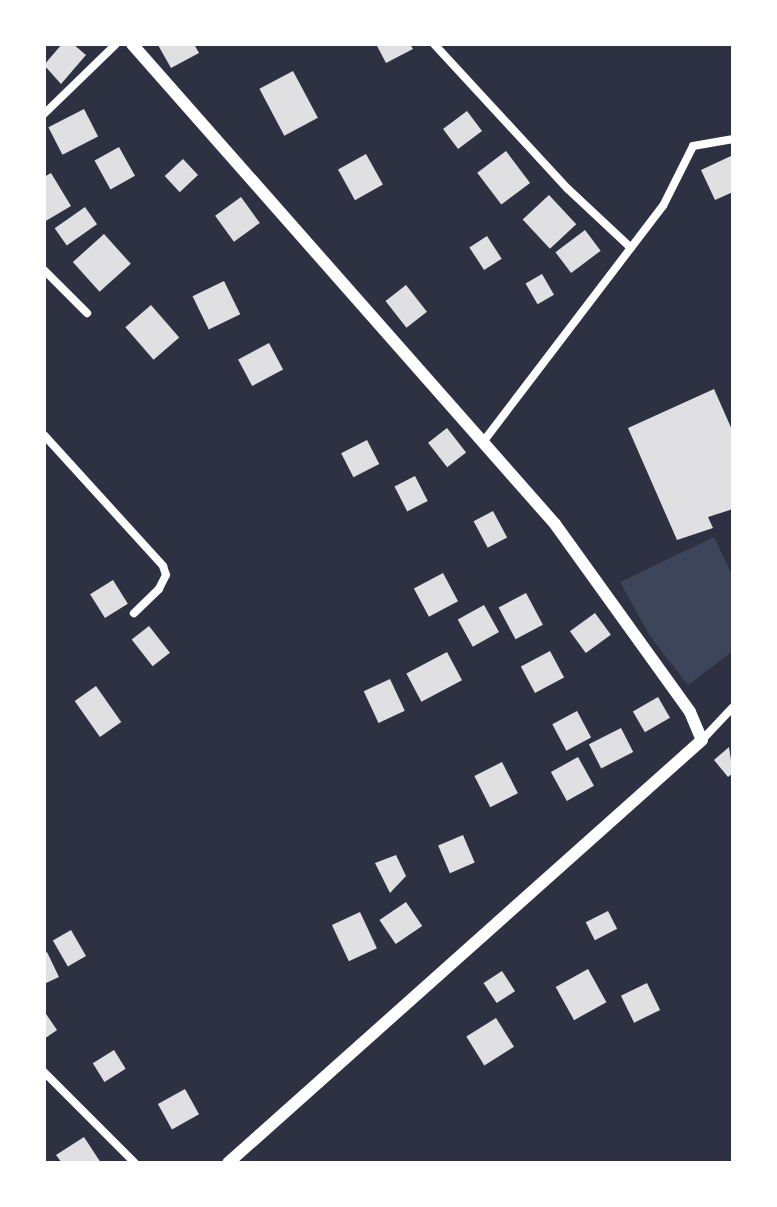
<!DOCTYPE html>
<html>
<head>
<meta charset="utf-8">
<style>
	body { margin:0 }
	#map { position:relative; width:777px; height:1207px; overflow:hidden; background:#2d3142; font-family:"Alegreya Sans",sans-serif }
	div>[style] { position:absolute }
	.green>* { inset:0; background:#3c4559 }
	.building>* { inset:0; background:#e0e0e3; transform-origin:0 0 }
	.minor>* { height:8px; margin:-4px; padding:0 4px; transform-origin:4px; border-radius:4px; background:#fff }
	.secondary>* { height:12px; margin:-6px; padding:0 6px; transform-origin:6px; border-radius:6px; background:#fff }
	span { translate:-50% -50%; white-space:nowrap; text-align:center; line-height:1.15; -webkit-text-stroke:8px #fff; paint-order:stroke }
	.frame { position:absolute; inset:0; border:46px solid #fff; pointer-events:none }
</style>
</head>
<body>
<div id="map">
	<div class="green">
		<i style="clip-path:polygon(714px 537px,733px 577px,733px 651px,688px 685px,650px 636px,620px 582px)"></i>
	</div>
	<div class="building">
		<i style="clip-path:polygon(62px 44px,73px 44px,86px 55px,61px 84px,44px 65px)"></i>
		<i style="clip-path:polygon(194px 44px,199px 53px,171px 68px,158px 45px)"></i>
		<i style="clip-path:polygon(376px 44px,410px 44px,413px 49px,386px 63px)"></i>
		<i style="left:293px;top:71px;width:53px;height:38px;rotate:62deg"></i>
		<i style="left:84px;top:109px;width:31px;height:40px;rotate:63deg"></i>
		<i style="left:467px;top:111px;width:25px;height:30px;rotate:53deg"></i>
		<i style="left:119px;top:147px;width:33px;height:28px;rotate:61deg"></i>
		<i style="left:506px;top:151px;width:40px;height:36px;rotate:53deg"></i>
		<i style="left:366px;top:154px;width:35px;height:32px;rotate:61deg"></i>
		<i style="clip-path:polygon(733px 155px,733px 192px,715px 200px,701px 170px)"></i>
		<i style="left:183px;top:159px;width:22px;height:25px;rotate:47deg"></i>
		<i style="clip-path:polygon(51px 173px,71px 206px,44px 222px,44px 177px)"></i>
		<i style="left:549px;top:195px;width:40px;height:36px;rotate:47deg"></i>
		<i style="left:241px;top:197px;width:32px;height:32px;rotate:54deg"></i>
		<i style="left:85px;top:207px;width:21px;height:37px;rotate:55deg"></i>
		<i style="left:585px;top:230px;width:26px;height:37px;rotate:53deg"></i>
		<i style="left:104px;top:234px;width:40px;height:42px;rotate:48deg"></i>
		<i style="left:487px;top:236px;width:27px;height:21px;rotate:57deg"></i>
		<i style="left:542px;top:274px;width:24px;height:19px;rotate:60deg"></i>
		<i style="left:224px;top:281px;width:37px;height:35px;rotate:64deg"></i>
		<i style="left:406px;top:285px;width:34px;height:26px;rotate:52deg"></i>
		<i style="left:151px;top:305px;width:43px;height:34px;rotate:49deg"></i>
		<i style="left:269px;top:343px;width:30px;height:35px;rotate:62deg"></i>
		<i style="clip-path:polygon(714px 389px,733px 432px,733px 509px,708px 517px,713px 528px,677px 540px,628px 428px)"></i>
		<i style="left:447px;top:428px;width:31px;height:24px;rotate:52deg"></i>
		<i style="left:367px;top:440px;width:27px;height:29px;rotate:63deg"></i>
		<i style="left:415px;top:476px;width:28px;height:23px;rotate:63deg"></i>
		<i style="left:493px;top:511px;width:30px;height:22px;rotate:62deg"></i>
		<i style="left:443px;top:573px;width:32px;height:33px;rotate:62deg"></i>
		<i style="left:113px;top:580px;width:28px;height:27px;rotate:58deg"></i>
		<i style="left:526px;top:593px;width:36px;height:31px;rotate:62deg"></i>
		<i style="left:484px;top:605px;width:31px;height:30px;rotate:61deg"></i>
		<i style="left:595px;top:613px;width:27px;height:31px;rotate:54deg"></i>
		<i style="left:149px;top:626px;width:34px;height:22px;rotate:52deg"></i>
		<i style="left:550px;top:651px;width:30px;height:33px;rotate:62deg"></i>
		<i style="left:447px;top:652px;width:32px;height:46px;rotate:62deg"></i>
		<i style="left:390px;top:679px;width:35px;height:29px;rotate:65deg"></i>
		<i style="left:96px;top:686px;width:44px;height:26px;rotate:55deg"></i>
		<i style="left:658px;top:697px;width:24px;height:29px;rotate:60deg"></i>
		<i style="left:577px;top:711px;width:30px;height:28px;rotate:62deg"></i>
		<i style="left:621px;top:728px;width:27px;height:36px;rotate:63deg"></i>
		<i style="clip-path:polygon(729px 747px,733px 773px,728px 777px,714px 760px)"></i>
		<i style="left:578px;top:757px;width:33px;height:31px;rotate:61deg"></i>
		<i style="left:502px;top:762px;width:35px;height:31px;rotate:63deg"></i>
		<i style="left:463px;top:835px;width:30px;height:27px;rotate:67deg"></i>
		<i style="clip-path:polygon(396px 855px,406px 876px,390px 893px,375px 863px)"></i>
		<i style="left:406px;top:902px;width:29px;height:32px;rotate:56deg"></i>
		<i style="left:608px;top:911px;width:20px;height:25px;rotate:63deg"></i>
		<i style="left:360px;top:912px;width:40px;height:31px;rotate:65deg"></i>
		<i style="left:71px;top:930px;width:30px;height:21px;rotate:60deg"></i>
		<i style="clip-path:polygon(47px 952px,59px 977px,44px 984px,44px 954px)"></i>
		<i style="left:588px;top:969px;width:38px;height:37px;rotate:61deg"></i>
		<i style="left:502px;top:971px;width:24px;height:22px;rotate:57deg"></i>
		<i style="left:647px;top:983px;width:30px;height:29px;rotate:64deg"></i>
		<i style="clip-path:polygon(44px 1011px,57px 1030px,44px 1039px)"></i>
		<i style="left:496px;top:1018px;width:34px;height:35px;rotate:58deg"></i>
		<i style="left:114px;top:1050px;width:22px;height:25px;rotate:58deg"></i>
		<i style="left:185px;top:1089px;width:29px;height:31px;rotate:61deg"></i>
		<i style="clip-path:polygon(84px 1137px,101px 1163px,62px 1163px,56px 1155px)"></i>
	</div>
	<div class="minor">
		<i style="left:434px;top:44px;width:197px;rotate:47.3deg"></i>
		<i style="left:568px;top:189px;width:86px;rotate:43.1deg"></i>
		<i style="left:44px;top:114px;width:100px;rotate:-44.2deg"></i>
		<i style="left:44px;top:270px;width:61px;rotate:45deg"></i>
		<i style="left:44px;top:435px;width:177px;rotate:47.7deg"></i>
		<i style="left:163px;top:566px;width:9px;rotate:72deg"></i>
		<i style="left:166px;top:575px;width:16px;rotate:117deg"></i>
		<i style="left:159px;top:589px;width:35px;rotate:136deg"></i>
		<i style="left:483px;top:442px;width:297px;rotate:-52.7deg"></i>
		<i style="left:663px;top:206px;width:67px;rotate:-63.4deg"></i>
		<i style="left:693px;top:146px;width:41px;rotate:-9.9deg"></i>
		<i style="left:702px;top:740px;width:45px;rotate:-46.8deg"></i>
		<i style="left:44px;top:1072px;width:129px;rotate:45deg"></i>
	</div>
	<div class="secondary">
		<i style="left:132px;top:44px;width:640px;rotate:48.61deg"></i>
		<i style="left:555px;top:524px;width:231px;rotate:54.3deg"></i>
		<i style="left:690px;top:712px;width:30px;rotate:67deg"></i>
		<i style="left:702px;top:740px;width:635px;rotate:138.25deg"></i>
	</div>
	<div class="frame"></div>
</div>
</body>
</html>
